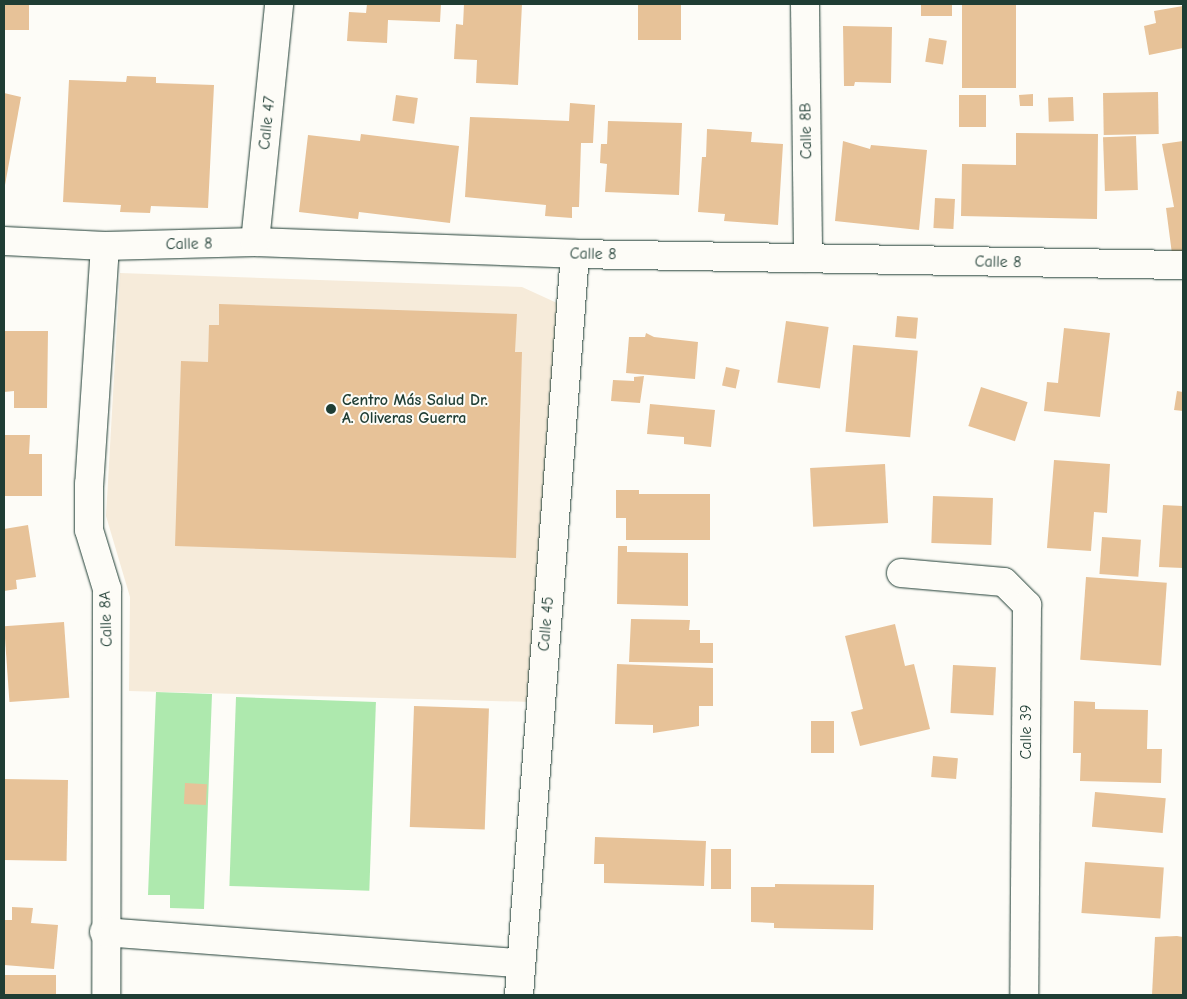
<!DOCTYPE html>
<html>
<head>
<meta charset="utf-8">
<style>
	body { margin:0 }
	#map { position:relative; width:1187px; height:999px; overflow:hidden; background:#fdfcf7; font-family:"Comic Neue",sans-serif }
	div>[style] { position:absolute }
	.built>* { inset:0; background:#f6ebda }
	.green>* { inset:0; background:#aee9ae; transform-origin:0 0 }
	.building>* { inset:0; background:#e7c298; transform-origin:0 0 }
	.roads { filter:drop-shadow(0 0 1px #1f3d34) drop-shadow(0 0 1px #1f3d34) }
	.minor>* { height:28px; margin:-14px; padding:0 14px; transform-origin:14px; border-radius:14px; background:#fdfcf7 }
	.dots>* { width:14px; height:14px; translate:-50% -50%; box-sizing:border-box; border:2px solid #fdfcf7; border-radius:50% }
	span { translate:-50% -50%; white-space:nowrap; text-align:center; line-height:1.15; -webkit-text-stroke:4px #fdfcf7; paint-order:stroke }
	.street-label { font-size:16px; color:#1f3d34 }
	.poi-label { font-size:16px; color:#1f3d34; font-weight:700 }
	.left { translate:0 -50%; text-align:left }
	.frame { position:absolute; inset:0; border:5px solid #1f3d34; pointer-events:none }
</style>
</head>
<body>
<div id="map">
	<div class="built">
		<i style="clip-path:polygon(120px 273px,522px 287px,557px 303px,532px 702px,129px 691px,130px 597px,106px 516px)"></i>
	</div>
	<div class="green">
		<i style="clip-path:polygon(156px 692px,212px 694px,204px 909px,170px 908px,170px 895px,148px 895px)"></i>
		<i style="left:236px;top:697px;width:140px;height:189px;rotate:2deg"></i>
	</div>
	<div class="building">
		<i style="left:4px;top:4px;width:25px;height:26px"></i>
		<i style="clip-path:polygon(367px 4px,441px 4px,440px 22px,388px 20px,387px 43px,347px 41px,349px 12px,366px 13px)"></i>
		<i style="clip-path:polygon(464px 4px,522px 4px,518px 85px,476px 83px,477px 60px,454px 59px,456px 24px,463px 25px)"></i>
		<i style="left:638px;top:4px;width:43px;height:36px"></i>
		<i style="left:921px;top:4px;width:31px;height:12px"></i>
		<i style="left:962px;top:4px;width:54px;height:84px"></i>
		<i style="clip-path:polygon(1183px 6px,1183px 48px,1149px 55px,1144px 26px,1156px 23px,1154px 11px)"></i>
		<i style="clip-path:polygon(843px 26px,892px 27px,891px 83px,855px 82px,854px 86px,844px 86px)"></i>
		<i style="left:929px;top:38px;width:18px;height:24px;rotate:9deg"></i>
		<i style="clip-path:polygon(127px 76px,156px 77px,156px 83px,214px 85px,208px 208px,151px 206px,150px 213px,120px 212px,121px 205px,63px 202px,69px 80px,126px 82px)"></i>
		<i style="left:1158px;top:92px;width:42px;height:55px;rotate:89deg"></i>
		<i style="clip-path:polygon(4px 93px,21px 97px,5px 185px,4px 185px)"></i>
		<i style="clip-path:polygon(1033px 94px,1033px 106px,1020px 106px,1019px 95px)"></i>
		<i style="left:396px;top:95px;width:22px;height:26px;rotate:8deg"></i>
		<i style="left:959px;top:95px;width:27px;height:32px"></i>
		<i style="left:1073px;top:97px;width:24px;height:25px;rotate:88deg"></i>
		<i style="clip-path:polygon(570px 103px,595px 105px,593px 143px,581px 143px,579px 207px,572px 207px,572px 218px,545px 216px,546px 205px,465px 197px,470px 117px,569px 121px)"></i>
		<i style="clip-path:polygon(608px 121px,682px 123px,679px 195px,605px 192px,607px 164px,600px 163px,601px 144px,607px 144px)"></i>
		<i style="clip-path:polygon(707px 129px,752px 132px,751px 142px,783px 144px,778px 225px,724px 221px,725px 214px,698px 212px,702px 157px,706px 157px)"></i>
		<i style="clip-path:polygon(1016px 133px,1098px 134px,1097px 219px,961px 216px,962px 164px,1016px 165px)"></i>
		<i style="clip-path:polygon(361px 134px,459px 146px,450px 223px,359px 212px,358px 219px,299px 212px,308px 135px,360px 141px)"></i>
		<i style="left:1136px;top:136px;width:54px;height:33px;rotate:88deg"></i>
		<i style="clip-path:polygon(843px 141px,870px 149px,871px 145px,927px 150px,919px 230px,835px 221px)"></i>
		<i style="clip-path:polygon(1183px 141px,1183px 252px,1172px 254px,1166px 208px,1174px 207px,1162px 144px)"></i>
		<i style="left:935px;top:198px;width:20px;height:30px;rotate:3deg"></i>
		<i style="clip-path:polygon(219px 304px,517px 314px,515px 352px,522px 352px,516px 558px,175px 546px,181px 361px,208px 362px,209px 325px,219px 325px)"></i>
		<i style="left:897px;top:316px;width:21px;height:21px;rotate:5deg"></i>
		<i style="left:786px;top:321px;width:43px;height:62px;rotate:8deg"></i>
		<i style="clip-path:polygon(1064px 328px,1110px 333px,1100px 417px,1044px 411px,1047px 382px,1058px 383px)"></i>
		<i style="clip-path:polygon(4px 331px,48px 331px,47px 408px,14px 408px,14px 391px,4px 392px)"></i>
		<i style="clip-path:polygon(646px 333px,654px 337px,698px 342px,695px 379px,626px 373px,629px 337px,645px 337px)"></i>
		<i style="left:853px;top:345px;width:65px;height:87px;rotate:5deg"></i>
		<i style="left:726px;top:367px;width:14px;height:19px;rotate:12deg"></i>
		<i style="clip-path:polygon(644px 376px,640px 403px,611px 401px,613px 380px,634px 381px,634px 377px)"></i>
		<i style="left:981px;top:387px;width:49px;height:41px;rotate:18deg"></i>
		<i style="clip-path:polygon(1177px 391px,1183px 392px,1183px 411px,1174px 410px)"></i>
		<i style="clip-path:polygon(650px 404px,715px 410px,711px 447px,684px 444px,684px 437px,647px 434px)"></i>
		<i style="clip-path:polygon(4px 435px,30px 435px,29px 454px,42px 454px,42px 496px,4px 496px)"></i>
		<i style="clip-path:polygon(1054px 460px,1110px 464px,1107px 513px,1094px 512px,1091px 551px,1047px 548px)"></i>
		<i style="left:885px;top:464px;width:59px;height:75px;rotate:87deg"></i>
		<i style="clip-path:polygon(616px 490px,639px 490px,639px 494px,710px 494px,710px 540px,626px 540px,626px 518px,616px 518px)"></i>
		<i style="left:933px;top:496px;width:60px;height:47px;rotate:2deg"></i>
		<i style="clip-path:polygon(1163px 505px,1183px 506px,1183px 568px,1159px 567px)"></i>
		<i style="clip-path:polygon(28px 525px,36px 577px,16px 580px,17px 589px,4px 591px,4px 529px)"></i>
		<i style="left:1102px;top:537px;width:39px;height:37px;rotate:4deg"></i>
		<i style="clip-path:polygon(618px 546px,627px 546px,627px 552px,688px 553px,688px 606px,617px 604px)"></i>
		<i style="left:1086px;top:577px;width:81px;height:83px;rotate:4deg"></i>
		<i style="clip-path:polygon(631px 619px,690px 620px,689px 630px,700px 630px,700px 643px,713px 643px,713px 663px,629px 662px)"></i>
		<i style="left:64px;top:622px;width:76px;height:60px;rotate:86deg"></i>
		<i style="clip-path:polygon(895px 624px,905px 666px,914px 664px,930px 729px,860px 746px,851px 712px,863px 709px,845px 636px)"></i>
		<i style="clip-path:polygon(617px 664px,713px 668px,713px 706px,699px 706px,699px 726px,653px 733px,653px 725px,615px 724px)"></i>
		<i style="left:953px;top:665px;width:43px;height:48px;rotate:3deg"></i>
		<i style="clip-path:polygon(1074px 701px,1095px 702px,1095px 709px,1148px 710px,1147px 749px,1162px 749px,1161px 783px,1080px 781px,1081px 753px,1073px 753px)"></i>
		<i style="left:414px;top:706px;width:75px;height:121px;rotate:2deg"></i>
		<i style="left:811px;top:721px;width:23px;height:32px"></i>
		<i style="left:933px;top:756px;width:25px;height:21px;rotate:5deg"></i>
		<i style="left:4px;top:779px;width:64px;height:81px;rotate:1deg"></i>
		<i style="left:185px;top:783px;width:22px;height:21px;rotate:3deg"></i>
		<i style="left:1095px;top:792px;width:71px;height:35px;rotate:5deg"></i>
		<i style="clip-path:polygon(595px 837px,706px 841px,704px 886px,604px 883px,604px 864px,594px 864px)"></i>
		<i style="left:711px;top:849px;width:20px;height:40px"></i>
		<i style="left:1085px;top:862px;width:79px;height:51px;rotate:4deg"></i>
		<i style="clip-path:polygon(775px 884px,874px 885px,873px 930px,774px 928px,774px 923px,751px 922px,751px 887px,775px 887px)"></i>
		<i style="clip-path:polygon(12px 907px,33px 908px,31px 923px,58px 925px,54px 969px,4px 965px,4px 920px,12px 920px)"></i>
		<i style="clip-path:polygon(1177px 936px,1183px 937px,1183px 995px,1152px 995px,1155px 937px)"></i>
		<i style="left:56px;top:975px;width:20px;height:52px;rotate:90deg"></i>
	</div>
	<div class="roads">
		<div class="minor">
			<i style="left:805px;top:4px;width:254px;rotate:89.3deg"></i>
			<i style="left:4px;top:241px;width:101px;rotate:2.8deg"></i>
			<i style="left:105px;top:246px;width:150px;rotate:-1.5deg"></i>
			<i style="left:255px;top:242px;width:320px;rotate:2.1deg"></i>
			<i style="left:575px;top:254px;width:608px;rotate:1.04deg"></i>
			<i style="left:255px;top:242px;width:239px;rotate:-84.2deg"></i>
			<i style="left:105px;top:246px;width:239px;rotate:93.8deg"></i>
			<i style="left:89px;top:484px;width:46px;rotate:90deg"></i>
			<i style="left:89px;top:530px;width:62px;rotate:73deg"></i>
			<i style="left:107px;top:589px;width:406px;rotate:90.1deg"></i>
			<i style="left:901px;top:573px;width:103px;rotate:5deg"></i>
			<i style="left:1004px;top:582px;width:33px;rotate:45deg"></i>
			<i style="left:1027px;top:605px;width:390px;rotate:90.4deg"></i>
			<i style="left:104px;top:932px;width:416px;rotate:4.3deg"></i>
			<i style="left:519px;top:995px;width:743px;rotate:-85.68deg"></i>
		</div>
	</div>
	<div class="dots">
		<i style="left:331px;top:409px;background:#1f3d34"></i>
	</div>
	<div class="street-label">
		<span style="left:267px;top:123px;rotate:-84deg">Calle 47</span>
		<span style="left:806px;top:131px;rotate:-91deg">Calle 8B</span>
		<span style="left:189px;top:244px;rotate:-1deg">Calle 8</span>
		<span style="left:593px;top:254px;rotate:1deg">Calle 8</span>
		<span style="left:998px;top:262px;rotate:1deg">Calle 8</span>
		<span style="left:106px;top:619px;rotate:-92deg">Calle 8A</span>
		<span style="left:546px;top:624px;rotate:-85deg">Calle 45</span>
		<span style="left:1026px;top:732px;rotate:-90deg">Calle 39</span>
	</div>
	<div class="poi-label">
		<span class="left" style="left:342px;top:409px">Centro Más Salud Dr.<br>A. Oliveras Guerra</span>
	</div>
	<div class="frame"></div>
</div>
</body>
</html>
